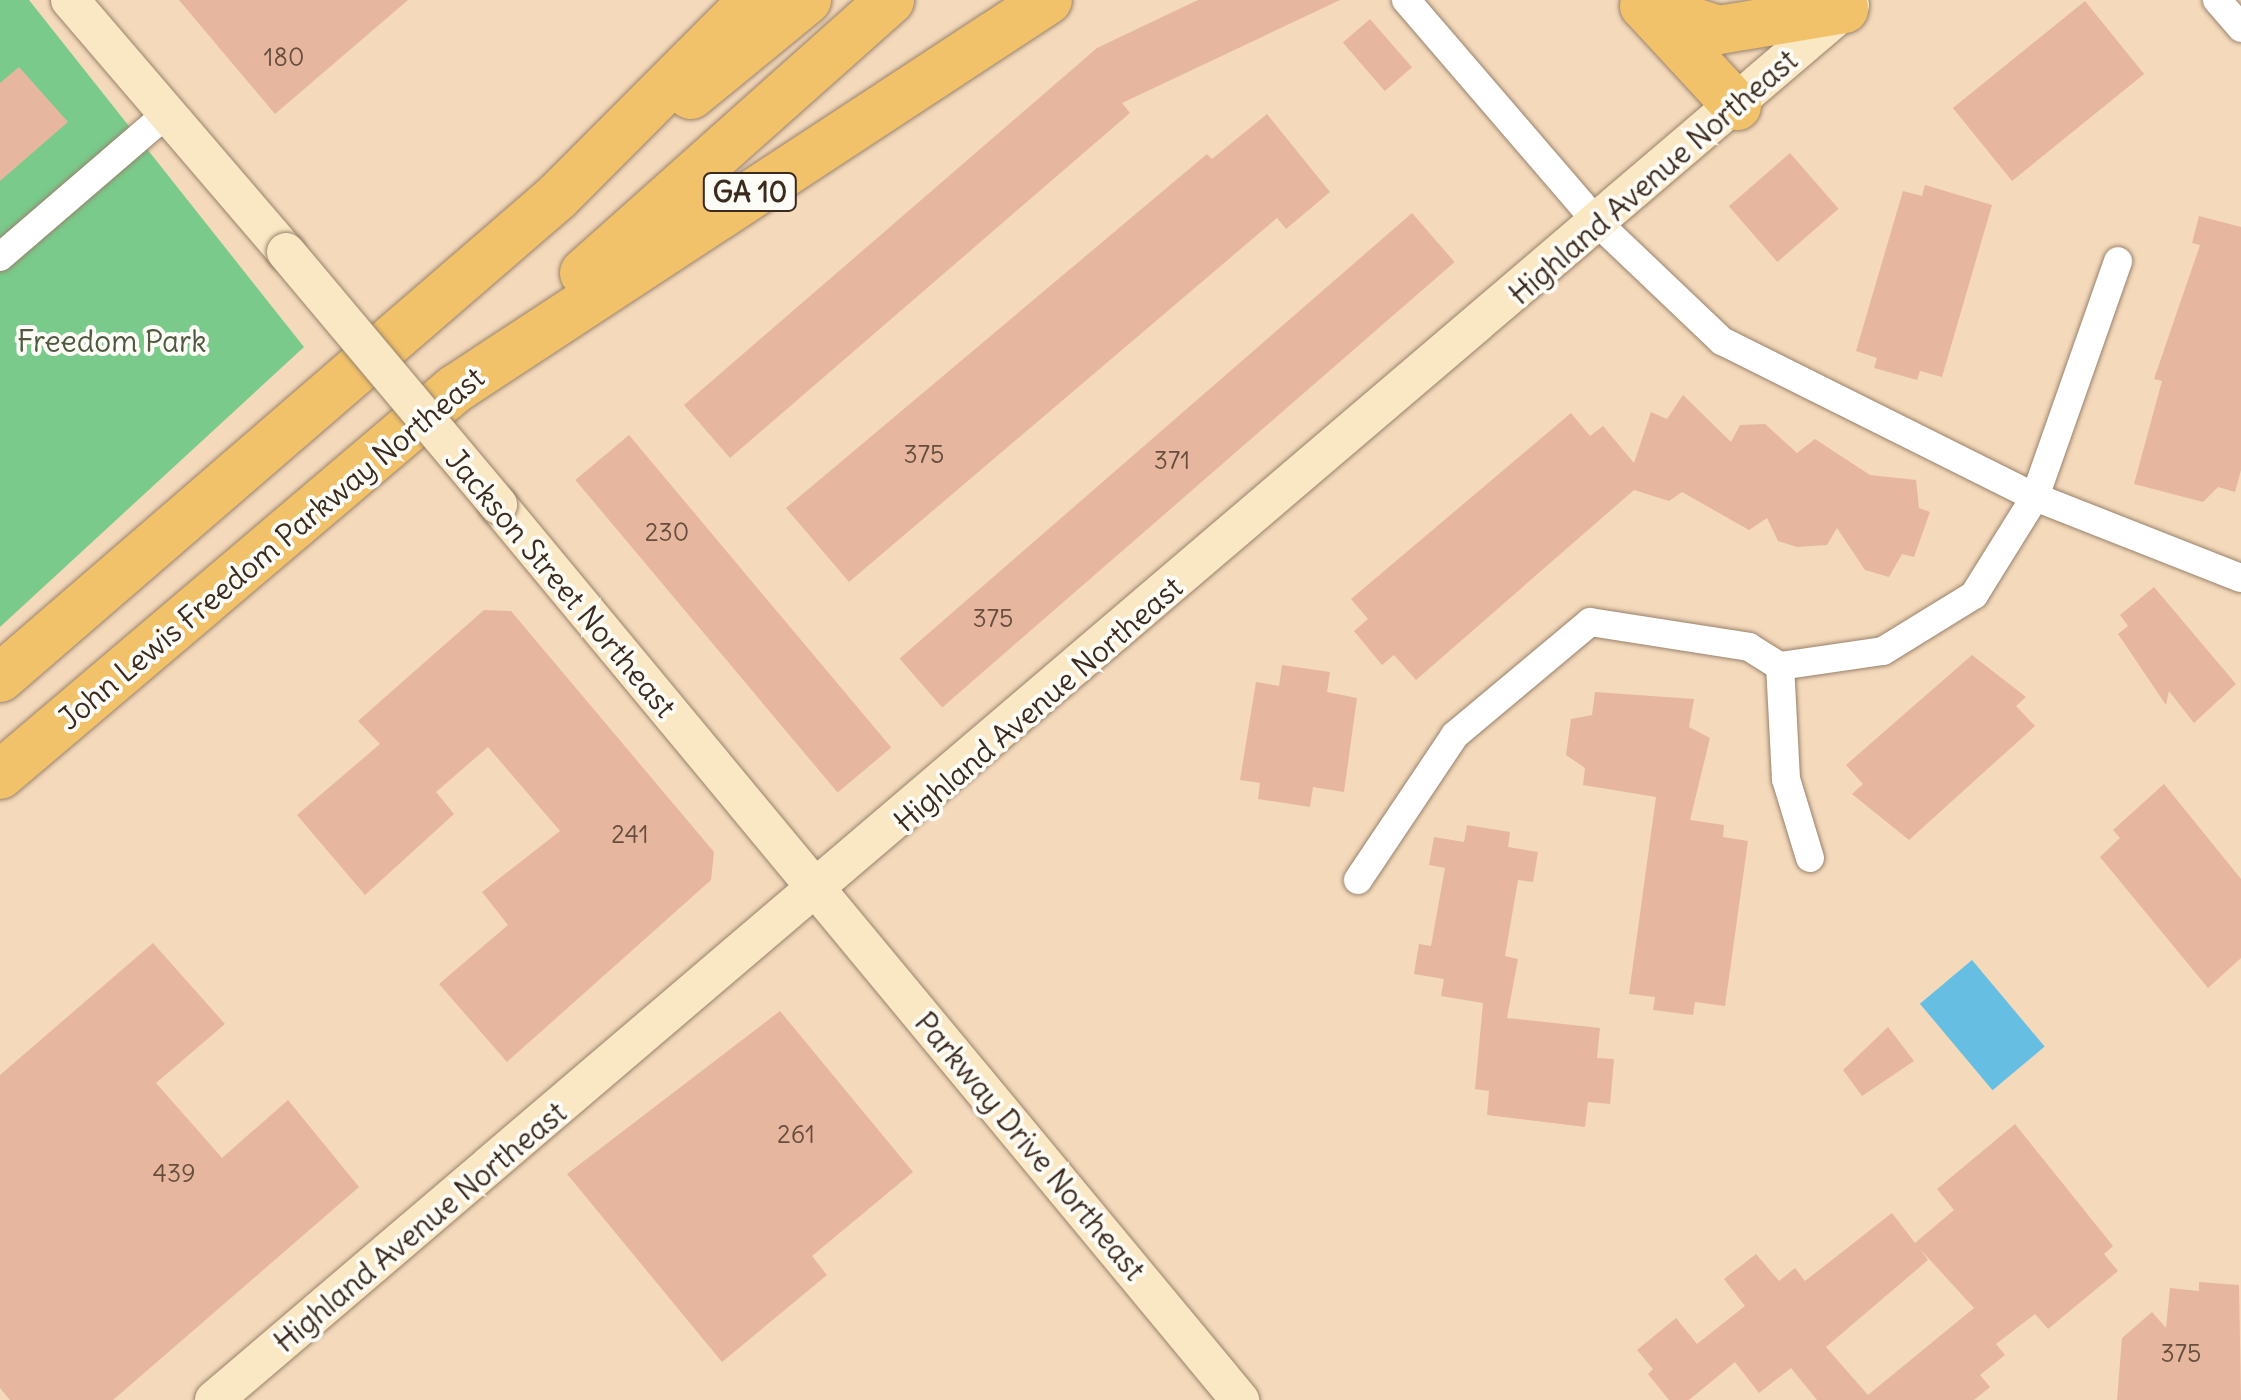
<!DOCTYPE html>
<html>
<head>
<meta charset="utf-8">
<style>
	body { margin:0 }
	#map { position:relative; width:2241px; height:1400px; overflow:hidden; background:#f4d9bb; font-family:Delius,sans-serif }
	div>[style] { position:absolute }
	.green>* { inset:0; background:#79ca8b }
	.water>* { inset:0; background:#66bfe3; transform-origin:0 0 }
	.building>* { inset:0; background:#e6b79e; transform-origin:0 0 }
	.roads { filter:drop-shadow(0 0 2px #98826c) drop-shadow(0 0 2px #98826c) }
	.street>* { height:28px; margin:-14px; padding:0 14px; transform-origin:14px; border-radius:14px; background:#fff }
	.secondary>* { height:38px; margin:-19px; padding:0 19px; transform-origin:19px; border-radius:19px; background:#fae7c3 }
	.highway>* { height:48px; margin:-24px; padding:0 24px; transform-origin:24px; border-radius:24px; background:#f2c26a }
	.bridges { filter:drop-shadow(0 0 2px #98826c) drop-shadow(0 0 2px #98826c) }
	.secondary-bridge>* { height:38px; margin:-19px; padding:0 19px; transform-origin:19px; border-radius:19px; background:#fae7c3 }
	span { translate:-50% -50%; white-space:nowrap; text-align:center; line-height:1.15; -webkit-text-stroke:8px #fdfcf7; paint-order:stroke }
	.number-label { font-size:25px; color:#664d3e }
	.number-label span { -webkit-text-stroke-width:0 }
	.shield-label span { padding:2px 8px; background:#fdfcf7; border:2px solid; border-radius:8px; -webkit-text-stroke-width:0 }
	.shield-label { font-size:28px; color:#3b2a1e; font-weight:700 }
	.street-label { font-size:30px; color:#3b2a1e }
	.park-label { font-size:30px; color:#4e5a3f }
</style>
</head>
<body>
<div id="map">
	<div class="green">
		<i style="clip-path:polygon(0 0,29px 0,304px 347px,0 627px)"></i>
	</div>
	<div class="water">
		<i style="left:1972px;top:960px;width:113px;height:68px;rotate:50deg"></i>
	</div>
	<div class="building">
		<i style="clip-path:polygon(179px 0,408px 0,275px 114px)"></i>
		<i style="clip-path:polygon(1198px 0,1340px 0,1122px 103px,1130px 113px,730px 458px,684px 405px,1097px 48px)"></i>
		<i style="left:2085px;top:1px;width:94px;height:170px;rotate:51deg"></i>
		<i style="left:1370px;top:19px;width:64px;height:36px;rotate:49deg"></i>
		<i style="clip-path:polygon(19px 67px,68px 122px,0 181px,0 83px)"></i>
		<i style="clip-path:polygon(1267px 114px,1330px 192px,1286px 229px,1277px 218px,849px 582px,786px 508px,1207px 154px,1212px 159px)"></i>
		<i style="left:1790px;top:153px;width:74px;height:81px;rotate:49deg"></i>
		<i style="clip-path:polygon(1925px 185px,1992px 205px,1942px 377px,1920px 371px,1917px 380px,1874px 368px,1877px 358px,1856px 351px,1903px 191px,1922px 196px)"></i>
		<i style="left:1412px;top:213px;width:65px;height:679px;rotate:49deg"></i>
		<i style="clip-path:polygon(2199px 216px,2241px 227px,2241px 470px,2235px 492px,2218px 487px,2203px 502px,2134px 484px,2162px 381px,2154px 379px,2200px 245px,2192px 243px)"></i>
		<i style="clip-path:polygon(1683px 395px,1731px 442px,1740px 425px,1765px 424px,1797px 453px,1815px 439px,1870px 475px,1916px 480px,1919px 508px,1930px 512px,1914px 557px,1902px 554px,1889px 577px,1865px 570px,1837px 528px,1827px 545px,1797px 547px,1778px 541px,1767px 518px,1749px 530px,1682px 492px,1669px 501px,1634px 490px,1416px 680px,1394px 655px,1382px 665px,1354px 631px,1368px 619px,1351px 599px,1571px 413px,1590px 436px,1603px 426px,1634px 463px,1651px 412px,1667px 419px)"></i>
		<i style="left:629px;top:435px;width:408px;height:70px;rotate:50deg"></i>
		<i style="clip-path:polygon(2154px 587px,2236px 684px,2194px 723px,2169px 691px,2166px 705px,2118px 634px,2128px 626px,2120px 615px)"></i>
		<i style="clip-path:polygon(484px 610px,511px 611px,714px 852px,711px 880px,507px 1062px,439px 984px,508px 925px,482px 892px,560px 831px,488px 747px,436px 792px,454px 814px,365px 895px,297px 815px,380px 744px,358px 721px)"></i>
		<i style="clip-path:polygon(1972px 655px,2026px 697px,2016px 706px,2035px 726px,1909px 840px,1852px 794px,1863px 784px,1846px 765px)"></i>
		<i style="clip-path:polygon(1282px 665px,1330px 672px,1327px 692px,1357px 698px,1344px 792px,1313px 787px,1310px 807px,1258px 799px,1260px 783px,1240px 780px,1256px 682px,1279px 686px)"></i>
		<i style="clip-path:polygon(1595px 692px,1694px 699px,1689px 727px,1710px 738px,1690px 820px,1724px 825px,1723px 837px,1748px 841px,1725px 1006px,1695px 1002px,1693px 1015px,1653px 1010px,1655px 997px,1629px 994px,1656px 797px,1583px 785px,1585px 768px,1566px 755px,1571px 719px,1592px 715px)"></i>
		<i style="clip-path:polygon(2164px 784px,2241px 879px,2241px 958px,2208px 988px,2100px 857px,2120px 838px,2113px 830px)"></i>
		<i style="clip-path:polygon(1467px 825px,1510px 832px,1508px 847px,1538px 852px,1533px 882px,1518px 880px,1505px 956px,1518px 959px,1507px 1018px,1600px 1028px,1597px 1058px,1614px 1059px,1610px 1104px,1588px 1102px,1585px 1127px,1487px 1115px,1489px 1091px,1475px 1089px,1483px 1003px,1441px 996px,1444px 979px,1414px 974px,1419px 944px,1431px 946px,1445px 868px,1429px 865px,1434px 837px,1464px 842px)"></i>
		<i style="clip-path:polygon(153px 943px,225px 1024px,156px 1083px,222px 1158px,288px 1100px,359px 1187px,113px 1400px,10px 1400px,0 1388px,0 1075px)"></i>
		<i style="clip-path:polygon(780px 1011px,913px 1172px,812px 1256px,827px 1275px,722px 1362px,567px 1174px)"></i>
		<i style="clip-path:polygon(1888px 1027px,1914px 1061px,1862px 1096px,1843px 1070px)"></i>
		<i style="clip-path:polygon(evenodd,2015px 1124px,2113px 1246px,2104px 1254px,2118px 1271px,2048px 1329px,2035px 1314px,1996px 1344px,2005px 1355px,1980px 1375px,1990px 1387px,1974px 1400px,1817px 1400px,1791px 1368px,1759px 1393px,1735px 1362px,1689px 1400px,1669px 1400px,1648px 1374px,1653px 1369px,1637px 1350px,1676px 1318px,1697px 1344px,1745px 1306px,1724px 1279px,1756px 1254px,1779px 1281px,1795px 1268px,1805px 1281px,1892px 1213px,1915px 1243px,1954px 1210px,1937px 1189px,2015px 1124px,1920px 1249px,1974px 1308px,1868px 1395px,1826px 1347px,1928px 1260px,1920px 1249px)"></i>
		<i style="clip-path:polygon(2199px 1282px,2239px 1285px,2241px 1400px,2117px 1400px,2122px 1338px,2152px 1312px,2166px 1328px,2170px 1288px,2199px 1291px)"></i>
	</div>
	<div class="roads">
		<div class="street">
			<i style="left:1406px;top:0;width:296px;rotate:49.3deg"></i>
			<i style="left:1599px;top:224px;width:170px;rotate:43.6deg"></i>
			<i style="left:1722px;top:341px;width:350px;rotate:26.5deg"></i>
			<i style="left:2035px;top:497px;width:250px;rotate:-70.6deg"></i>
			<i style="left:2217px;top:0;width:37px;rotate:49deg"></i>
			<i style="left:0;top:257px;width:218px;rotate:-40.7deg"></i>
			<i style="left:1810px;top:858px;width:83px;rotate:-106.9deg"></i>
			<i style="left:1786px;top:779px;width:113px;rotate:-93deg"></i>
			<i style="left:1780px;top:666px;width:104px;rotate:-8.3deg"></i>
			<i style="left:1883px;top:651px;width:107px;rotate:-31.6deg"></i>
			<i style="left:1974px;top:595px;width:115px;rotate:-58.1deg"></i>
			<i style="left:2035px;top:497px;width:221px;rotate:21.5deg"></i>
			<i style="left:1358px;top:880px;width:174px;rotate:-56.2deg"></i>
			<i style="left:1455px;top:735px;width:176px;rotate:-39.9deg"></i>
			<i style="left:1590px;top:622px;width:161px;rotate:8.9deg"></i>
			<i style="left:1749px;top:647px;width:36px;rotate:32deg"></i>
		</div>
		<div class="secondary">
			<i style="left:70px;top:0;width:332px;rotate:49.4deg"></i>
			<i style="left:498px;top:505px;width:1163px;rotate:50.34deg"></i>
			<i style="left:214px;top:1400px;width:2150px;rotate:-40.45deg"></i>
		</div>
		<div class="highway">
			<i style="left:1644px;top:6px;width:79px;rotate:17.7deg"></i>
			<i style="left:1719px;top:30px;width:127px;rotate:-9.5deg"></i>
			<i style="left:1648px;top:10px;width:131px;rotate:47.2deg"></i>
			<i style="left:691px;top:95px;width:150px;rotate:-39.3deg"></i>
			<i style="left:584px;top:273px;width:410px;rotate:-41.7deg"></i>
			<i style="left:0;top:678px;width:736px;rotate:-40.81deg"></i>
			<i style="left:557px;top:197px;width:278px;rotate:-45.1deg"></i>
			<i style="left:0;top:775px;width:597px;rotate:-40.31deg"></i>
			<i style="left:455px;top:389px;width:709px;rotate:-33.26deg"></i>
		</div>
	</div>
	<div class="bridges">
		<div class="secondary-bridge">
			<i style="left:286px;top:252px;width:330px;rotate:50deg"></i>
		</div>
	</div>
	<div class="number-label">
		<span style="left:284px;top:57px">180</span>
		<span style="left:924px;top:454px">375</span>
		<span style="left:1172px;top:460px">371</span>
		<span style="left:667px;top:532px">230</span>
		<span style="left:993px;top:618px">375</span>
		<span style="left:630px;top:834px">241</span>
		<span style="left:796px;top:1134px">261</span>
		<span style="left:174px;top:1173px">439</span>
		<span style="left:2181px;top:1353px">375</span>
	</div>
	<div class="shield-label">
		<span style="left:750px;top:192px">GA 10</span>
	</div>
	<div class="street-label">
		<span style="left:1653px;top:177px;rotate:-41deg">Highland Avenue Northeast</span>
		<span style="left:271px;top:548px;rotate:-40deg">John Lewis Freedom Parkway Northeast</span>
		<span style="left:561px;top:583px;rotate:50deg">Jackson Street Northeast</span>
		<span style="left:1038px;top:704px;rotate:-41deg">Highland Avenue Northeast</span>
		<span style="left:1030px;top:1146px;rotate:50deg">Parkway Drive Northeast</span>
		<span style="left:420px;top:1227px;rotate:-40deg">Highland Avenue Northeast</span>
	</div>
	<div class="park-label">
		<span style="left:112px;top:341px">Freedom Park</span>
	</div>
</div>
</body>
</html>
